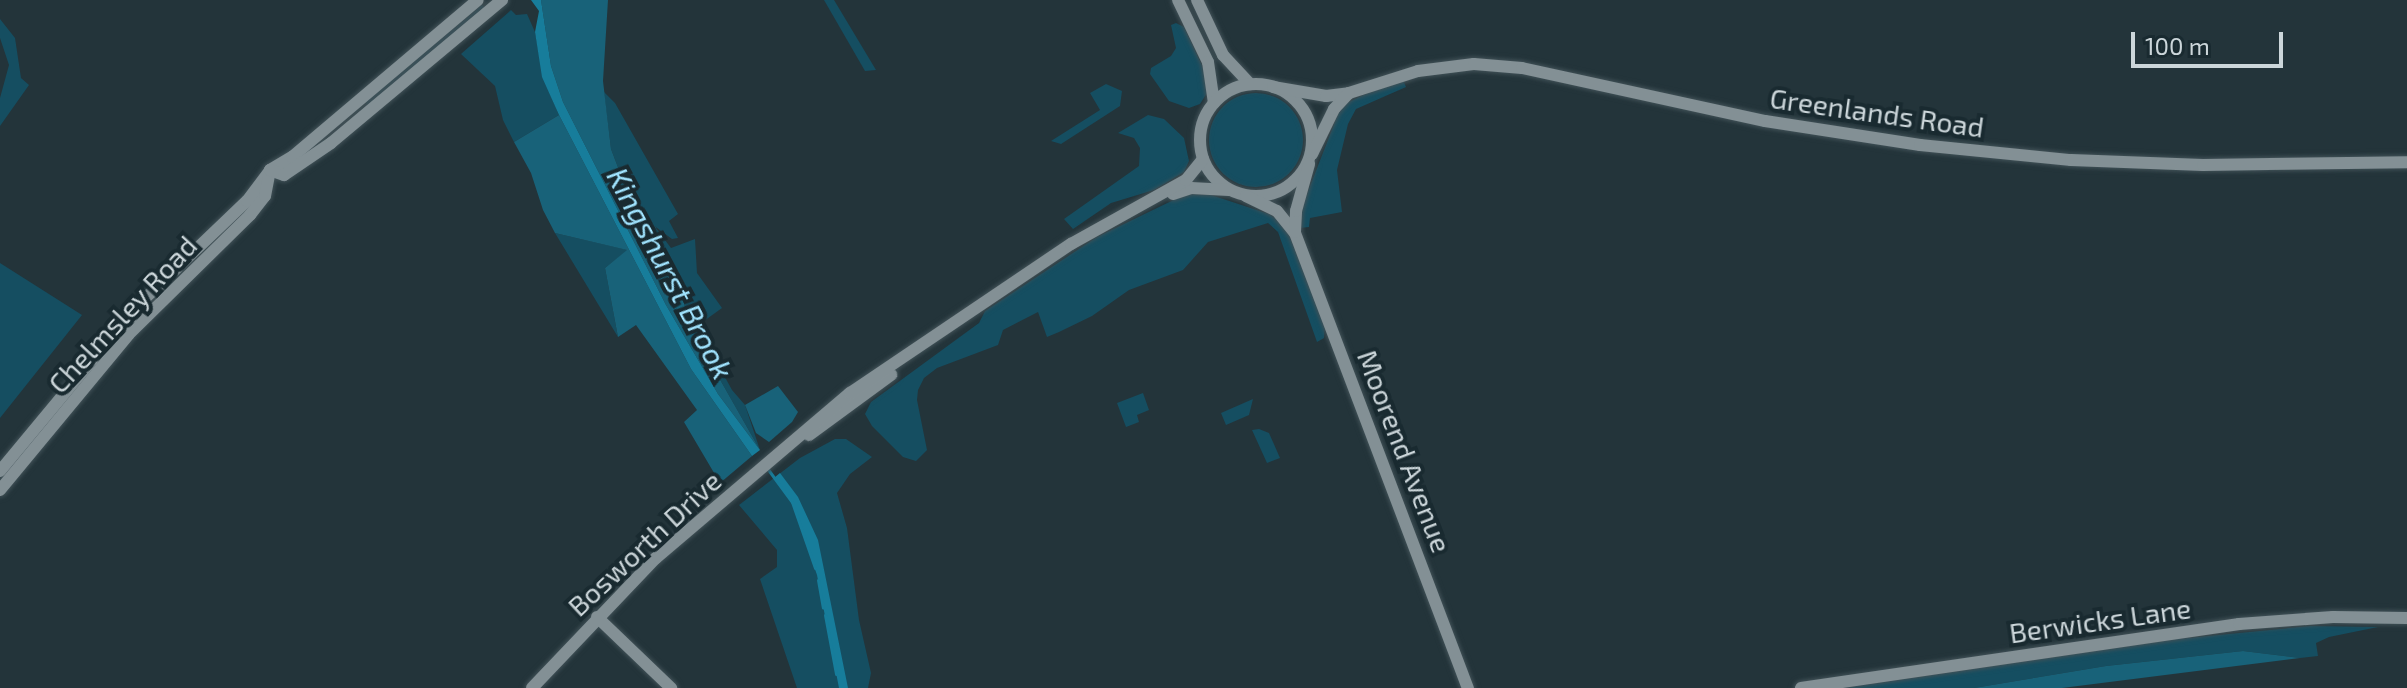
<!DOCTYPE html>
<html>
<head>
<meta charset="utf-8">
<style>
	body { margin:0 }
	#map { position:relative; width:2407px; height:688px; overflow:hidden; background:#23343a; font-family:"Exo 2",sans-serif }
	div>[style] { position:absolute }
	.green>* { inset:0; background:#154e61 }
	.round { border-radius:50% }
	.forest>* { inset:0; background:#186279 }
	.water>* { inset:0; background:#177d9b }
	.stream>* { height:3px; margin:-1.5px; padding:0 1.5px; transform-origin:1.5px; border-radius:1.5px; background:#177d9b }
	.roads { filter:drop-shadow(0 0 2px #415157) drop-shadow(0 0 2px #415157) }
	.secondary>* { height:12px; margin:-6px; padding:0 6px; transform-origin:6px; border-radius:6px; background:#839095 }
	.secondary>.ring { margin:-6px; padding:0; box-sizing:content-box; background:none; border:12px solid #839095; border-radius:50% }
	span { translate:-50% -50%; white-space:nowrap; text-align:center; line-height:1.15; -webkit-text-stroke:8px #192a30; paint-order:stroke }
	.street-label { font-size:28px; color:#ccd6da }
	.water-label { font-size:30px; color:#a0e3fe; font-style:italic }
	.scale { position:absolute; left:2131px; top:32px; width:152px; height:36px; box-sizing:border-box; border:4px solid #ccd6da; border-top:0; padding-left:10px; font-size:24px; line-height:28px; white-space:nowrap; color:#ccd6da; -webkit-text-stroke:6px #192a30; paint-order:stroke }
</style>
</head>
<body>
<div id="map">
	<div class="green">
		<i style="clip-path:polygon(824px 0,834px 0,876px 70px,865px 71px)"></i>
		<i style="clip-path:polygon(482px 5px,485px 8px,368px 106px,365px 102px)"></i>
		<i style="clip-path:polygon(511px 10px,516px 15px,527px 14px,535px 32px,543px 77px,559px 115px,514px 142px,503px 120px,495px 86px,461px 54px)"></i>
		<i style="clip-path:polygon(0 19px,15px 38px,21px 78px,29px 85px,0 126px,0 98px,9px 65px,0 38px)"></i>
		<i style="clip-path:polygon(1176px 23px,1184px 27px,1205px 72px,1207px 93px,1200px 104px,1189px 108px,1169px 101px,1150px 74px,1151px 68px,1171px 56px,1176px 48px,1171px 25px)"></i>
		<i style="clip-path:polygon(1403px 80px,1406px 87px,1356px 109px,1348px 124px,1337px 170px,1342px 212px,1310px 218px,1309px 227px,1300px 228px,1300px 212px,1338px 114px,1345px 104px,1361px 96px)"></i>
		<i style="clip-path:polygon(1106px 84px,1122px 91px,1120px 106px,1061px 144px,1051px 141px,1100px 110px,1090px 93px)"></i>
		<i style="clip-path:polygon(604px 92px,615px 103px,678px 214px,669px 221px,678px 238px,672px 239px,653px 225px,627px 191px,611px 149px)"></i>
		<i class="round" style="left:1209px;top:93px;width:94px;height:94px"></i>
		<i style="clip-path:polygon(1148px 115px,1164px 119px,1184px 138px,1189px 161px,1184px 172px,1154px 190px,1111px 203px,1073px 229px,1064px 219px,1139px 166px,1140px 148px,1134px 138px,1118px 133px)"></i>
		<i style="clip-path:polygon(1186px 194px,1211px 195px,1269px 214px,1285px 225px,1325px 326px,1324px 338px,1317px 342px,1278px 232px,1268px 223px,1208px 242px,1183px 270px,1129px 290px,1092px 316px,1059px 332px,1047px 337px,1038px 312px,1003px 330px,998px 345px,937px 368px,924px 378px,918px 390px,917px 400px,927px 450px,916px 461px,903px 457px,872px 426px,865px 414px,871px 402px,979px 323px,985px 311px,1097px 237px)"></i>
		<i style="clip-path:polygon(656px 228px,671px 248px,695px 239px,697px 273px,722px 308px,697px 326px,732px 390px,745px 405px,760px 450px,689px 325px,684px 303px,663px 260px,652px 265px,637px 243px)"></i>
		<i style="clip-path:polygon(555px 233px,628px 250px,605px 268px,618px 337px)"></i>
		<i style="clip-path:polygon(0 263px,82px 315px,0 418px)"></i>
		<i style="clip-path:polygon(1143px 393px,1149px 410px,1137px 415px,1139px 422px,1126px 427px,1117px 403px)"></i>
		<i style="clip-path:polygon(1253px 399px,1249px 415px,1226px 425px,1221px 413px)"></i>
		<i style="clip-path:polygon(1259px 429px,1269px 433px,1280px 458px,1267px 463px,1252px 430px)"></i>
		<i style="clip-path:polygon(835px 439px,846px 439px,872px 457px,850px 474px,837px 493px,847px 528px,859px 620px,871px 673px,868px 688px,797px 688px,760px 579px,777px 567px,777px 550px,739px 505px,800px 458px)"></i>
		<i style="clip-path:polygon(2310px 626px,2378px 627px,2329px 637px,2316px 643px,2318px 656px,2300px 658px,2243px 651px,2106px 666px,1974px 688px,1844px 688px,2177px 639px)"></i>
	</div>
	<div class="forest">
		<i style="clip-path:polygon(541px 0,608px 0,603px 81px,611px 149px,627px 191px,656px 228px,637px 243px,652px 265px,663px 260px,684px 303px,689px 325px,760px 450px,718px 394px,666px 305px,563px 102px,551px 66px)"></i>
		<i style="clip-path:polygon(559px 115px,691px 369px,752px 456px,720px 483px,684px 422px,697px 410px,636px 325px,618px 337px,605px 268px,627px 250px,555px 233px,543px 210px,531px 173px,514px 142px)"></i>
		<i style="clip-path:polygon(778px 386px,798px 412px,792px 422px,769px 442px,756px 433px,745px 405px)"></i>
		<i style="clip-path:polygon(2243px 651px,2300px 658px,2062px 688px,1974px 688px,2106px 666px)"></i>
	</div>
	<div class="water">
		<i style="clip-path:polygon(531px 0,541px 0,551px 66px,563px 102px,666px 305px,718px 394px,760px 450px,752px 456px,691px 369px,559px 115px,542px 77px,535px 32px,539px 11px)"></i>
		<i style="clip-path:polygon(780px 473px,798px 497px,818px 540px,848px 688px,839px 688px,817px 575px,792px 502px,774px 478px)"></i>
	</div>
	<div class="stream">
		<i style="left:767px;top:468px;width:42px;rotate:53.7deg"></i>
		<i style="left:792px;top:502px;width:70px;rotate:70.8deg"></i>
		<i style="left:818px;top:580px;width:28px;rotate:80deg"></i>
		<i style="left:825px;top:615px;width:60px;rotate:79.4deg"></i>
	</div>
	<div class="roads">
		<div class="secondary">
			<i style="left:1178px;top:0;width:69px;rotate:64.2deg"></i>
			<i style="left:1208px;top:62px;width:41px;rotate:81.7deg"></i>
			<i style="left:1197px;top:0;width:61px;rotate:64.7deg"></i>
			<i style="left:1223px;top:55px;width:40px;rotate:47deg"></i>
			<i class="ring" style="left:1200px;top:84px;width:100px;height:100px"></i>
			<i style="left:1273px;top:87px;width:54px;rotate:9.6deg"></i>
			<i style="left:1326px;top:96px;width:23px;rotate:-7deg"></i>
			<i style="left:1349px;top:93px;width:72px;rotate:-17.7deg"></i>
			<i style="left:1418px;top:71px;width:56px;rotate:-7.1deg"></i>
			<i style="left:1474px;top:64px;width:48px;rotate:4.8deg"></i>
			<i style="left:1522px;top:68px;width:249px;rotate:12.3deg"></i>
			<i style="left:1765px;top:121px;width:157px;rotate:8.8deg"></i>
			<i style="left:1920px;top:145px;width:152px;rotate:5.7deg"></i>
			<i style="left:2071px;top:160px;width:132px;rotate:2.2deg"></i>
			<i style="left:2203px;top:165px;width:204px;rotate:-0.8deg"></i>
			<i style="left:1312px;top:154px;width:50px;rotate:-63.9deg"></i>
			<i style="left:1334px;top:109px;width:22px;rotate:-47deg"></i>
			<i style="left:1173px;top:194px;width:19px;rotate:-18deg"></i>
			<i style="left:1191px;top:188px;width:38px;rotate:3deg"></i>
			<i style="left:1246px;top:196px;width:34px;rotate:26deg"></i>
			<i style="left:1277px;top:211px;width:28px;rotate:51deg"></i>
			<i style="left:1295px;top:233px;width:487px;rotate:69.2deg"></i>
			<i style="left:1295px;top:232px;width:21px;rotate:-87deg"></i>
			<i style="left:1296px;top:211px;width:49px;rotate:-74.5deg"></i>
			<i style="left:809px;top:435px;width:102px;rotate:-36.2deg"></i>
			<i style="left:0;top:471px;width:216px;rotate:-50.3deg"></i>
			<i style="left:138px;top:305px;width:151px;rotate:-43.7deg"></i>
			<i style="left:247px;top:201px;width:39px;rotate:-53deg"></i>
			<i style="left:270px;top:170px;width:26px;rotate:-31deg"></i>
			<i style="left:292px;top:157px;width:243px;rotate:-40.2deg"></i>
			<i style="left:0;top:490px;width:202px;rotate:-50.4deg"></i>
			<i style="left:129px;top:334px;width:170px;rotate:-44.5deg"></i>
			<i style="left:250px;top:215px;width:24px;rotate:-52deg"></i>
			<i style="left:265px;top:196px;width:26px;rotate:-79deg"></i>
			<i style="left:270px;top:170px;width:15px;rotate:20deg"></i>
			<i style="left:284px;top:175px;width:57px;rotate:-34.2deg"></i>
			<i style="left:331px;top:143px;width:223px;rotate:-39.9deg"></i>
			<i style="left:597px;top:617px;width:103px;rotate:43.8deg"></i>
			<i style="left:532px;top:688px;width:180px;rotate:-46.4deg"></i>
			<i style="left:656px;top:558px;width:255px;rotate:-40.4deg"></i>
			<i style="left:850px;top:393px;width:267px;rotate:-34deg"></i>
			<i style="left:1071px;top:244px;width:132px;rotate:-29.1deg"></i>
			<i style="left:1186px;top:180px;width:27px;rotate:-51deg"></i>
			<i style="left:1801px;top:688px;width:443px;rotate:-8.3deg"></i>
			<i style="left:2239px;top:624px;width:94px;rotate:-4.3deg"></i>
			<i style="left:2333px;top:617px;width:74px;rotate:0.8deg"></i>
		</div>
	</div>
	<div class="street-label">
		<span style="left:1877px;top:112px;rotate:8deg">Greenlands Road</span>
		<span style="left:122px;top:314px;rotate:-47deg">Chelmsley Road</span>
		<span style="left:1405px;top:451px;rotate:69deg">Moorend Avenue</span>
		<span style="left:644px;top:543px;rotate:-43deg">Bosworth Drive</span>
		<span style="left:2100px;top:620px;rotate:-8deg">Berwicks Lane</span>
	</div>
	<div class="water-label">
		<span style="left:671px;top:273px;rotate:62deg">Kingshurst Brook</span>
	</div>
	<div class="scale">100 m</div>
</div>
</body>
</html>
